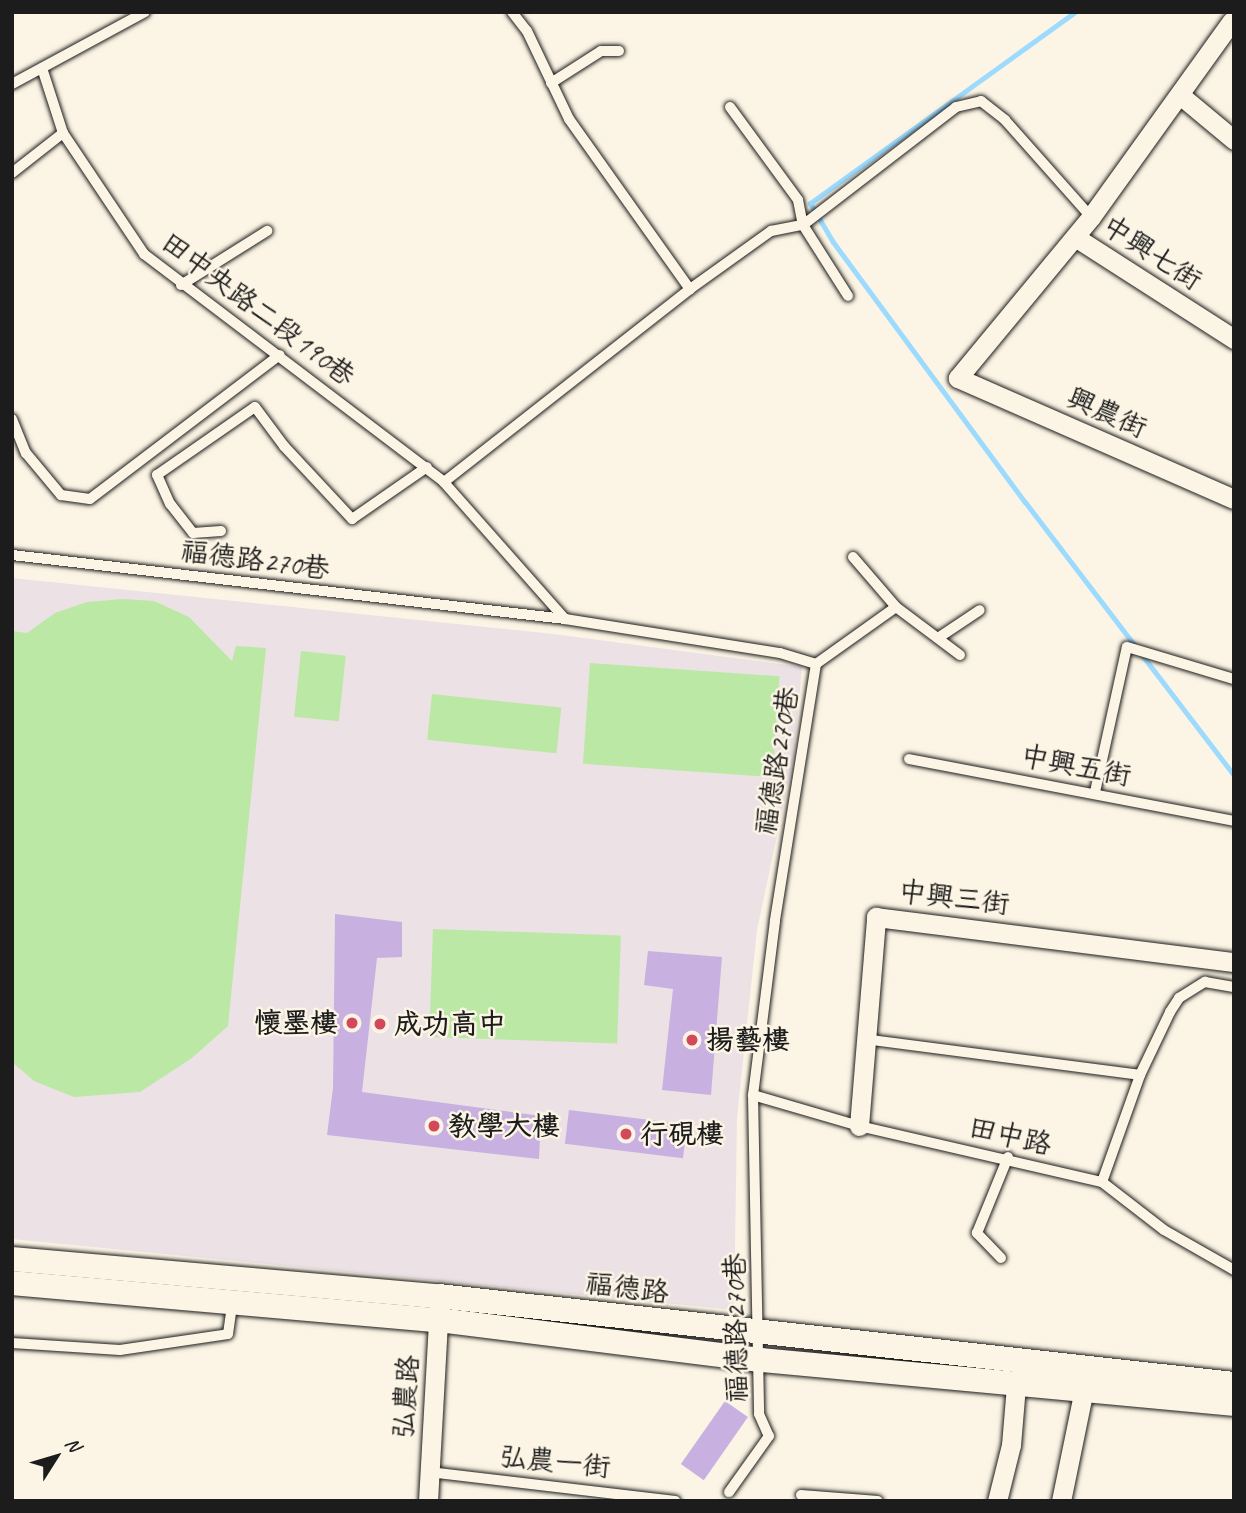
<!DOCTYPE html>
<html>
<head>
<meta charset="utf-8">
<style>
	body { margin:0 }
	#map { position:relative; width:1246px; height:1513px; overflow:hidden; background:#fcf5e5; font-family:Caveat,"LXGW WenKai TC",sans-serif }
	div>[style] { position:absolute }
	.built>* { inset:0; background:#ece1e4 }
	.green>* { inset:0; background:#bce8a6; transform-origin:0 0 }
	.stream>* { height:5px; margin:-2.5px; padding:0 2.5px; transform-origin:2.5px; border-radius:2.5px; background:#9cdafe }
	.building>* { inset:0; background:#c8b1e0; transform-origin:0 0 }
	.roads { filter:drop-shadow(0 0 2px #1c1c1c) drop-shadow(0 0 2px #1c1c1c) }
	.service>* { height:10px; margin:-5px; padding:0 5px; transform-origin:5px; border-radius:5px; background:#fcf5e5 }
	.minor>* { height:19px; margin:-9.5px; padding:0 9.5px; transform-origin:9.5px; border-radius:9.5px; background:#fcf5e5 }
	.tertiary>* { height:24px; margin:-12px; padding:0 12px; transform-origin:12px; border-radius:12px; background:#fcf5e5 }
	.dots>* { width:19px; height:19px; translate:-50% -50%; box-sizing:border-box; border:4px solid #fcf5e5; border-radius:50% }
	span { translate:-50% -50%; white-space:nowrap; text-align:center; line-height:1.15; -webkit-text-stroke:5px #fcf5e5; paint-order:stroke }
	.street-label { font-size:28px; color:#1c1c1c }
	.poi-label { font-size:28px; color:#1c1c1c; font-weight:700 }
	.right { translate:-100% -50%; text-align:right }
	.left { translate:0 -50%; text-align:left }
	.frame { position:absolute; inset:0; border:14px solid #1c1c1c; pointer-events:none }
	.north { position:absolute; left:21px; top:1422px; width:70px; height:70px; -webkit-text-stroke:5px #fcf5e5; paint-order:stroke; rotate:53deg; font-size:19px; font-weight:700; line-height:28px; text-align:center; color:#1c1c1c }
	.north::after { content:''; display:block; margin:auto; width:24px; height:32px; background:#1c1c1c; clip-path:polygon(50% 0,100% 100%,50% 72%,0 100%) }
</style>
</head>
<body>
<div id="map">
	<div class="built">
		<i style="clip-path:polygon(12px 578px,554px 634px,802px 667px,794px 755px,757px 930px,737px 1118px,734px 1310px,12px 1239px)"></i>
	</div>
	<div class="green">
		<i style="clip-path:polygon(123px 599px,154px 601px,189px 617px,232px 661px,236px 646px,266px 648px,228px 1026px,192px 1058px,140px 1092px,74px 1097px,34px 1081px,12px 1062px,12px 631px,27px 633px,55px 613px,87px 602px)"></i>
		<i style="left:301px;top:651px;width:45px;height:66px;rotate:6deg"></i>
		<i style="left:590px;top:663px;width:190px;height:101px;rotate:4deg"></i>
		<i style="left:432px;top:694px;width:130px;height:46px;rotate:6deg"></i>
		<i style="left:433px;top:929px;width:188px;height:108px;rotate:2deg"></i>
	</div>
	<div class="stream">
		<i style="left:1075px;top:12px;width:327px;rotate:144.2deg"></i>
		<i style="left:810px;top:203px;width:45px;rotate:59.5deg"></i>
		<i style="left:833px;top:242px;width:323px;rotate:53.6deg"></i>
		<i style="left:1025px;top:502px;width:344px;rotate:52.6deg"></i>
	</div>
	<div class="building">
		<i style="clip-path:polygon(335px 914px,402px 922px,402px 957px,377px 958px,362px 1092px,541px 1116px,539px 1159px,327px 1135px,333px 1088px)"></i>
		<i style="clip-path:polygon(648px 951px,722px 957px,711px 1095px,662px 1090px,673px 989px,644px 985px)"></i>
		<i style="left:569px;top:1110px;width:119px;height:34px;rotate:7deg"></i>
		<i style="left:725px;top:1401px;width:28px;height:77px;rotate:35deg"></i>
	</div>
	<div class="roads">
		<div class="service">
			<i style="left:512px;top:12px;width:24px;rotate:52deg"></i>
			<i style="left:527px;top:31px;width:98px;rotate:64.5deg"></i>
			<i style="left:569px;top:119px;width:209px;rotate:54.6deg"></i>
			<i style="left:690px;top:289px;width:100px;rotate:-35.6deg"></i>
			<i style="left:771px;top:231px;width:33px;rotate:-11deg"></i>
			<i style="left:803px;top:225px;width:193px;rotate:-37.6deg"></i>
			<i style="left:956px;top:107px;width:26px;rotate:-13deg"></i>
			<i style="left:981px;top:101px;width:31px;rotate:38deg"></i>
			<i style="left:1005px;top:120px;width:130px;rotate:48.4deg"></i>
			<i style="left:42px;top:68px;width:68px;rotate:72.1deg"></i>
			<i style="left:63px;top:133px;width:146px;rotate:56.2deg"></i>
			<i style="left:144px;top:254px;width:377px;rotate:37.2deg"></i>
			<i style="left:551px;top:83px;width:59px;rotate:-32.6deg"></i>
			<i style="left:601px;top:51px;width:18px"></i>
			<i style="left:12px;top:84px;width:151px;rotate:-28.4deg"></i>
			<i style="left:730px;top:107px;width:115px;rotate:53.8deg"></i>
			<i style="left:798px;top:200px;width:25px;rotate:79deg"></i>
			<i style="left:803px;top:225px;width:84px;rotate:57.6deg"></i>
			<i style="left:12px;top:173px;width:65px;rotate:-38.1deg"></i>
			<i style="left:181px;top:285px;width:102px;rotate:-32.1deg"></i>
			<i style="left:12px;top:419px;width:37px;rotate:68deg"></i>
			<i style="left:26px;top:453px;width:55px;rotate:50.2deg"></i>
			<i style="left:61px;top:495px;width:29px;rotate:8deg"></i>
			<i style="left:90px;top:499px;width:238px;rotate:-37.2deg"></i>
			<i style="left:221px;top:531px;width:28px;rotate:176deg"></i>
			<i style="left:193px;top:533px;width:37px;rotate:-128deg"></i>
			<i style="left:170px;top:504px;width:32px;rotate:-114deg"></i>
			<i style="left:157px;top:475px;width:119px;rotate:-34.8deg"></i>
			<i style="left:255px;top:407px;width:49px;rotate:53.4deg"></i>
			<i style="left:284px;top:446px;width:100px;rotate:47deg"></i>
			<i style="left:352px;top:519px;width:91px;rotate:-34.7deg"></i>
			<i style="left:12px;top:555px;width:557px;rotate:6.6deg"></i>
			<i style="left:565px;top:619px;width:218px;rotate:9deg"></i>
			<i style="left:780px;top:653px;width:38px;rotate:17deg"></i>
			<i style="left:816px;top:664px;width:260px;rotate:99.1deg"></i>
			<i style="left:775px;top:921px;width:175px;rotate:97.2deg"></i>
			<i style="left:753px;top:1095px;width:319px;rotate:88.9deg"></i>
			<i style="left:759px;top:1414px;width:24px;rotate:66deg"></i>
			<i style="left:769px;top:1436px;width:69px;rotate:125.5deg"></i>
			<i style="left:853px;top:557px;width:66px;rotate:49.3deg"></i>
			<i style="left:896px;top:607px;width:80px;rotate:36.9deg"></i>
			<i style="left:565px;top:619px;width:183px;rotate:-131.5deg"></i>
			<i style="left:444px;top:482px;width:313px;rotate:-38.1deg"></i>
			<i style="left:938px;top:638px;width:50px;rotate:-33.7deg"></i>
			<i style="left:816px;top:664px;width:98px;rotate:-35.5deg"></i>
			<i style="left:909px;top:759px;width:331px;rotate:10.8deg"></i>
			<i style="left:1095px;top:792px;width:148px;rotate:-77.6deg"></i>
			<i style="left:1127px;top:647px;width:112px;rotate:16.7deg"></i>
			<i style="left:864px;top:1039px;width:278px;rotate:7.4deg"></i>
			<i style="left:753px;top:1095px;width:110px;rotate:16.3deg"></i>
			<i style="left:859px;top:1126px;width:249px;rotate:13deg"></i>
			<i style="left:1102px;top:1182px;width:78px;rotate:37.7deg"></i>
			<i style="left:1164px;top:1230px;width:81px;rotate:29.7deg"></i>
			<i style="left:1102px;top:1182px;width:114px;rotate:-70.4deg"></i>
			<i style="left:1140px;top:1075px;width:70px;rotate:-64.5deg"></i>
			<i style="left:1170px;top:1012px;width:17px;rotate:-57deg"></i>
			<i style="left:1179px;top:998px;width:31px;rotate:-32deg"></i>
			<i style="left:1205px;top:982px;width:29px;rotate:10deg"></i>
			<i style="left:1001px;top:1258px;width:35px;rotate:-134deg"></i>
			<i style="left:977px;top:1233px;width:82px;rotate:-67.8deg"></i>
			<i style="left:12px;top:1343px;width:108px;rotate:3.7deg"></i>
			<i style="left:120px;top:1350px;width:109px;rotate:-8.4deg"></i>
			<i style="left:228px;top:1334px;width:30px;rotate:-82deg"></i>
			<i style="left:429px;top:1472px;width:248px;rotate:6.7deg"></i>
			<i style="left:801px;top:1495px;width:77px;rotate:4.5deg"></i>
		</div>
		<div class="minor">
			<i style="left:1234px;top:25px;width:4px;rotate:-135deg"></i>
			<i style="left:1231px;top:22px;width:240px;rotate:125.7deg"></i>
			<i style="left:1091px;top:217px;width:209px;rotate:129.6deg"></i>
			<i style="left:958px;top:378px;width:301px;rotate:23.7deg"></i>
			<i style="left:1180px;top:95px;width:70px;rotate:39.8deg"></i>
			<i style="left:1075px;top:237px;width:189px;rotate:32.7deg"></i>
			<i style="left:859px;top:1126px;width:210px;rotate:-85.3deg"></i>
			<i style="left:876px;top:917px;width:361px;rotate:7.2deg"></i>
			<i style="left:428px;top:1501px;width:195px;rotate:-86.8deg"></i>
			<i style="left:997px;top:1501px;width:58px;rotate:-76deg"></i>
			<i style="left:1011px;top:1445px;width:59px;rotate:-85.2deg"></i>
			<i style="left:1061px;top:1501px;width:114px;rotate:-78.4deg"></i>
		</div>
		<div class="tertiary">
			<i style="left:12px;top:1259px;width:429px;rotate:5deg"></i>
			<i style="left:439px;top:1296px;width:800px;rotate:6.32deg"></i>
			<i style="left:12px;top:1283px;width:429px;rotate:5deg"></i>
			<i style="left:439px;top:1320px;width:324px;rotate:7.1deg"></i>
			<i style="left:761px;top:1360px;width:475px;rotate:5.3deg"></i>
		</div>
	</div>
	<div class="dots">
		<i style="left:352px;top:1023px;background:#d1495b"></i>
		<i style="left:380px;top:1024px;background:#d1495b"></i>
		<i style="left:692px;top:1040px;background:#d1495b"></i>
		<i style="left:434px;top:1126px;background:#d1495b"></i>
		<i style="left:626px;top:1134px;background:#d1495b"></i>
	</div>
	<div class="street-label">
		<span style="left:1152px;top:253px;rotate:33deg">中興七街</span>
		<span style="left:258px;top:309px;rotate:37deg">田中央路二段190巷</span>
		<span style="left:1107px;top:413px;rotate:24deg">興農街</span>
		<span style="left:255px;top:560px;rotate:7deg">福德路270巷</span>
		<span style="left:777px;top:761px;rotate:-81deg">福德路270巷</span>
		<span style="left:1076px;top:766px;rotate:11deg">中興五街</span>
		<span style="left:954px;top:898px;rotate:7deg">中興三街</span>
		<span style="left:1010px;top:1136px;rotate:13deg">田中路</span>
		<span style="left:627px;top:1288px;rotate:7deg">福德路</span>
		<span style="left:736px;top:1328px;rotate:-91deg">福德路270巷</span>
		<span style="left:406px;top:1397px;rotate:-86deg">弘農路</span>
		<span style="left:555px;top:1462px;rotate:6deg">弘農一街</span>
	</div>
	<div class="poi-label">
		<span class="right" style="left:338px;top:1023px">懷墨樓</span>
		<span class="left" style="left:394px;top:1024px">成功高中</span>
		<span class="left" style="left:706px;top:1040px">揚藝樓</span>
		<span class="left" style="left:448px;top:1126px">教學大樓</span>
		<span class="left" style="left:640px;top:1134px">行硯樓</span>
	</div>
	<div class="frame"></div>
	<div class="north">N</div>
</div>
</body>
</html>
